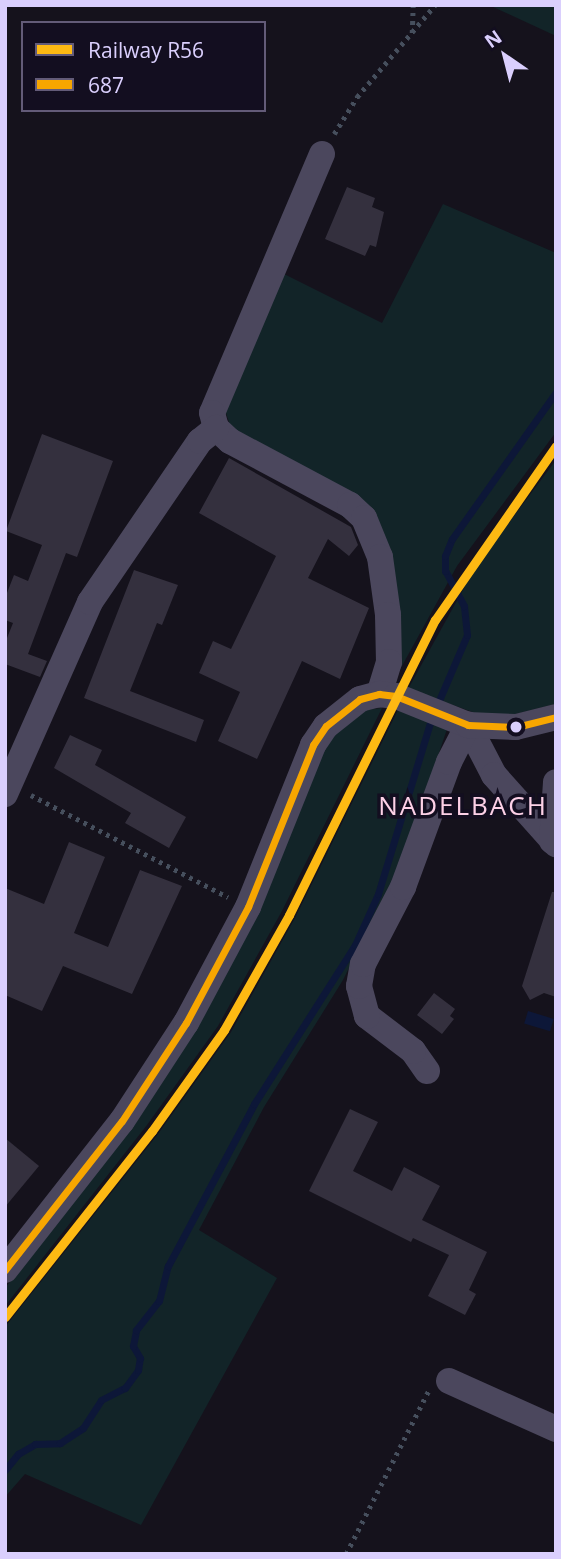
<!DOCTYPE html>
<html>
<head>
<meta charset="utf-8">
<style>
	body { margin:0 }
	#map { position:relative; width:561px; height:1559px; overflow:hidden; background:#15121c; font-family:"Open Sans",sans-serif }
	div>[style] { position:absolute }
	.green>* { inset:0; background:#122428 }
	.water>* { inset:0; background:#0d1738; transform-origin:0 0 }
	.stream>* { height:7px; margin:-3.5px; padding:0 3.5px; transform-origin:3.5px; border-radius:3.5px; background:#0d1738 }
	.building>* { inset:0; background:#34303e }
	.path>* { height:4.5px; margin-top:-2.25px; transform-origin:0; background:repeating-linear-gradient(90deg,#464f5d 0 3.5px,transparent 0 8.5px) }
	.minor>* { height:26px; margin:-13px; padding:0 13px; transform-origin:13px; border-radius:13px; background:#4b475d }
	.bus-1>* { height:7px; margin:-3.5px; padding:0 3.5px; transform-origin:3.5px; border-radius:3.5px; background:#f7a600 }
	.rail-1>* { height:9px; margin:-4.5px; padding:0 4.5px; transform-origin:4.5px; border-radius:4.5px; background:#fdb913 }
	.dots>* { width:19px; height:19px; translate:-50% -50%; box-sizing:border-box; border:4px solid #130e20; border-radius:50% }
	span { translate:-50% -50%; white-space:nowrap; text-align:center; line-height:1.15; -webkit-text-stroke:7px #130e20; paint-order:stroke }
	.quarter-label { font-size:26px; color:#fdd1e7; letter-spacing:2px }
	.frame { position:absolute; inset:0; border:7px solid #dacffd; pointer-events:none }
	.legend { position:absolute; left:21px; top:21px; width:245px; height:91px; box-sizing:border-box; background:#130e20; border:2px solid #635b78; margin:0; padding:9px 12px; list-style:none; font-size:21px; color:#dacffd }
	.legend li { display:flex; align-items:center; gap:14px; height:35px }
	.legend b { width:35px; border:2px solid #635b78 }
	.north { position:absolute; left:470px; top:21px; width:70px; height:70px; -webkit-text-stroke:5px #130e20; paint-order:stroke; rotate:325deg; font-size:19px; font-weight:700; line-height:28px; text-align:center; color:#dacffd }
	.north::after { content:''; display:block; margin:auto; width:24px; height:32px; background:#dacffd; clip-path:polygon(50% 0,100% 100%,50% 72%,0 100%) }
</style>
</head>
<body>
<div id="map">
	<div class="green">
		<i style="clip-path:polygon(489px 5px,556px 5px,556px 36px)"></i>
		<i style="clip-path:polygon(443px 204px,556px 253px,556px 432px,457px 566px,397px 675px,391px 554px,242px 437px,230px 425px,224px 407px,280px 272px,382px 323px)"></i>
		<i style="clip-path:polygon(556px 460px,555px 704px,508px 716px,478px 714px,408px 689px,475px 568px)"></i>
		<i style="clip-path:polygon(382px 708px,282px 911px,218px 1026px,147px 1125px,5px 1306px,5px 1288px,132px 1126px,197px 1028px,324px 751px,335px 734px,364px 710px)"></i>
		<i style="clip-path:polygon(398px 710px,447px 729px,405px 855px,343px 980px,264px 1107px,199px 1230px,277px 1278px,141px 1525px,25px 1474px,5px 1497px,5px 1327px,158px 1134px,231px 1032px,295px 918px)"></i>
	</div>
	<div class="water">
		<i style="left:528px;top:1011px;width:27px;height:13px;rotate:17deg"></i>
	</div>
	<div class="stream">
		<i style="left:437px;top:705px;width:76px;rotate:-66.8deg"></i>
		<i style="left:467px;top:635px;width:29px;rotate:-96deg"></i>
		<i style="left:464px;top:606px;width:40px;rotate:-118deg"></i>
		<i style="left:445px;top:571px;width:15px;rotate:-90deg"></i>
		<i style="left:445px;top:556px;width:18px;rotate:-68deg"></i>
		<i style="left:452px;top:539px;width:180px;rotate:-54.7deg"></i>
		<i style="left:5px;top:1470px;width:21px;rotate:-51deg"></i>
		<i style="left:18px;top:1454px;width:20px;rotate:-30deg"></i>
		<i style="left:35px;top:1444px;width:25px;rotate:-2deg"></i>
		<i style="left:60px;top:1443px;width:27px;rotate:-33deg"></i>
		<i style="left:83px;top:1428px;width:33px;rotate:-57deg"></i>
		<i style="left:101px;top:1400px;width:27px;rotate:-27deg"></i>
		<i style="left:125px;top:1388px;width:22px;rotate:-54deg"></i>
		<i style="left:138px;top:1370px;width:12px;rotate:-81deg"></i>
		<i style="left:140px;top:1358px;width:14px;rotate:-120deg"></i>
		<i style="left:133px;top:1346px;width:16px;rotate:-79deg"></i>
		<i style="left:136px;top:1330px;width:37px;rotate:-52deg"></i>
		<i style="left:159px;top:1301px;width:36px;rotate:-76deg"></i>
		<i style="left:168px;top:1266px;width:183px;rotate:-62deg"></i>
		<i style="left:254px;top:1104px;width:188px;rotate:-57.6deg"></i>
		<i style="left:355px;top:945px;width:56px;rotate:-65.7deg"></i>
		<i style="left:378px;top:894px;width:186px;rotate:-73.1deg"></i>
	</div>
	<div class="building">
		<i style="clip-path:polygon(347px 187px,375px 198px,372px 207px,384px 212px,376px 247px,370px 245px,365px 256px,325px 239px)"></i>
		<i style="clip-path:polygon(42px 434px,113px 461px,77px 557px,66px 553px,28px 654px,47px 661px,40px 677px,5px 664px,5px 643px,13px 623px,5px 620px,5px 598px,14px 575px,28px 581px,42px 545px,6px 531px)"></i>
		<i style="clip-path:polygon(229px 458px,351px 527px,358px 545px,349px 556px,328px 539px,308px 578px,369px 608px,340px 679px,302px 661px,257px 759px,218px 741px,240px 692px,199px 673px,213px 641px,231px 649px,276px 556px,199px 513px)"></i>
		<i style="clip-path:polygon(134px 570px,178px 585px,162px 625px,157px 623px,130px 691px,204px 720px,196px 742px,84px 698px)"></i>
		<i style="clip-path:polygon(70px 735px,102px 750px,95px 765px,186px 817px,169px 848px,125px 823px,131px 813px,54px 768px)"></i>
		<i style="clip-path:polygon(69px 842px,105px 857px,74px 933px,108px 947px,140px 870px,182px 886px,132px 994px,63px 966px,42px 1011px,5px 995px,5px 888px,44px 904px)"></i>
		<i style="clip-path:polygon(552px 892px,556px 892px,556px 997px,544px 993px,530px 1000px,522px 986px)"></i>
		<i style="clip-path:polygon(434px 993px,455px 1009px,450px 1016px,454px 1019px,442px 1034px,417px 1015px)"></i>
		<i style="clip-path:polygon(350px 1109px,378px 1122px,353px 1171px,392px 1191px,404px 1167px,440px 1186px,422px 1220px,487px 1252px,469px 1290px,476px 1294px,465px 1315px,428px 1296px,449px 1255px,413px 1238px,411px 1242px,309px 1191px)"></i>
		<i style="clip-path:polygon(5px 1138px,39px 1166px,5px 1207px)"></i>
	</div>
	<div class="path">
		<i style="left:412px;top:33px;width:28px;rotate:-88deg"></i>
		<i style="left:334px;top:134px;width:44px;rotate:-58.1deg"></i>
		<i style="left:357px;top:97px;width:121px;rotate:-49.7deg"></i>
		<i style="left:31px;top:795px;width:222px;rotate:27.4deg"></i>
		<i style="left:346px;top:1554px;width:182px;rotate:-63.2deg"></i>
	</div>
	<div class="minor">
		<i style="left:322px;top:154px;width:281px;rotate:113deg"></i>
		<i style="left:212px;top:413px;width:16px;rotate:75deg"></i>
		<i style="left:216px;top:428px;width:19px;rotate:43deg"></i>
		<i style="left:230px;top:441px;width:136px;rotate:28.1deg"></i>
		<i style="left:350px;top:505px;width:19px;rotate:43deg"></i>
		<i style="left:364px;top:518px;width:42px;rotate:67.7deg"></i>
		<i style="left:380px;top:557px;width:59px;rotate:82.1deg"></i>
		<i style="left:388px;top:615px;width:47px;rotate:88.8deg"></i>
		<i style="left:389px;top:662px;width:34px;rotate:107deg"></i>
		<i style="left:468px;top:725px;width:56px;rotate:62.5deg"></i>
		<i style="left:494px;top:775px;width:93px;rotate:48.1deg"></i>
		<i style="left:5px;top:794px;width:210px;rotate:-66.1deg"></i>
		<i style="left:90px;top:602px;width:195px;rotate:-55.7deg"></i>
		<i style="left:200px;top:441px;width:21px;rotate:-39deg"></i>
		<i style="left:552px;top:841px;width:59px;rotate:-86.1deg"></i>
		<i style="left:427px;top:1071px;width:24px;rotate:-125deg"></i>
		<i style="left:413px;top:1051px;width:58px;rotate:-142.7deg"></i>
		<i style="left:367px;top:1016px;width:31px;rotate:-105deg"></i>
		<i style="left:359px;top:986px;width:22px;rotate:-80deg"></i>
		<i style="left:363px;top:964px;width:87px;rotate:-62.5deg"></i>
		<i style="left:403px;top:887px;width:133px;rotate:-69.8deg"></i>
		<i style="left:449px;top:762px;width:42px;rotate:-62.8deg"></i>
		<i style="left:5px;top:1270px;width:189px;rotate:-51.9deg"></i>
		<i style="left:122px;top:1121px;width:117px;rotate:-56.9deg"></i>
		<i style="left:186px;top:1023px;width:132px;rotate:-61.9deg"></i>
		<i style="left:248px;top:907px;width:175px;rotate:-68.1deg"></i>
		<i style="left:313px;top:745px;width:23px;rotate:-56deg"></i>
		<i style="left:326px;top:726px;width:43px;rotate:-38.5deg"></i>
		<i style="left:360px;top:699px;width:20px;rotate:-15deg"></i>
		<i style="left:379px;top:694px;width:17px;rotate:7deg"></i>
		<i style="left:396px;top:696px;width:78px;rotate:21.9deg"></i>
		<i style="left:468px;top:725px;width:48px;rotate:2.4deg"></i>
		<i style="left:516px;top:727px;width:41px;rotate:-14deg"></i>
		<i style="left:449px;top:1381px;width:117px;rotate:24.2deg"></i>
	</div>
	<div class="bus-1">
		<i style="left:5px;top:1270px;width:189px;rotate:-51.9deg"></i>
		<i style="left:122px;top:1121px;width:117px;rotate:-56.9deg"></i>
		<i style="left:186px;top:1023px;width:132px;rotate:-61.9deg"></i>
		<i style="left:248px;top:907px;width:175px;rotate:-68.1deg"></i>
		<i style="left:313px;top:745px;width:23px;rotate:-56deg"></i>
		<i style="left:326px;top:726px;width:43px;rotate:-38.5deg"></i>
		<i style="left:360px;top:699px;width:20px;rotate:-15deg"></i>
		<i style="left:379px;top:694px;width:17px;rotate:7deg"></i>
		<i style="left:396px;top:696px;width:78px;rotate:21.9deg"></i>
		<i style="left:468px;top:725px;width:48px;rotate:2.4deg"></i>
		<i style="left:516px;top:727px;width:41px;rotate:-14deg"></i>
	</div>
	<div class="rail-1">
		<i style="left:5px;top:1317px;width:237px;rotate:-51.7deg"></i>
		<i style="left:152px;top:1131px;width:124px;rotate:-54.5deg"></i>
		<i style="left:224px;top:1030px;width:132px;rotate:-60.5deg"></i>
		<i style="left:289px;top:915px;width:329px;rotate:-63.7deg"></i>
		<i style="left:435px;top:620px;width:212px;rotate:-55.2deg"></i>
	</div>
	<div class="dots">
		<i style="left:516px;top:727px;background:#dacffd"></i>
	</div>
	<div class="quarter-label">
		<span style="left:463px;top:806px">NADELBACH</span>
	</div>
	<div class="frame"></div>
	<ul class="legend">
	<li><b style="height:9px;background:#fdb913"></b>Railway R56</li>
	<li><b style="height:9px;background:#f7a600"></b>687</li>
	</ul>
	<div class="north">N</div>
</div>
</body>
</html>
